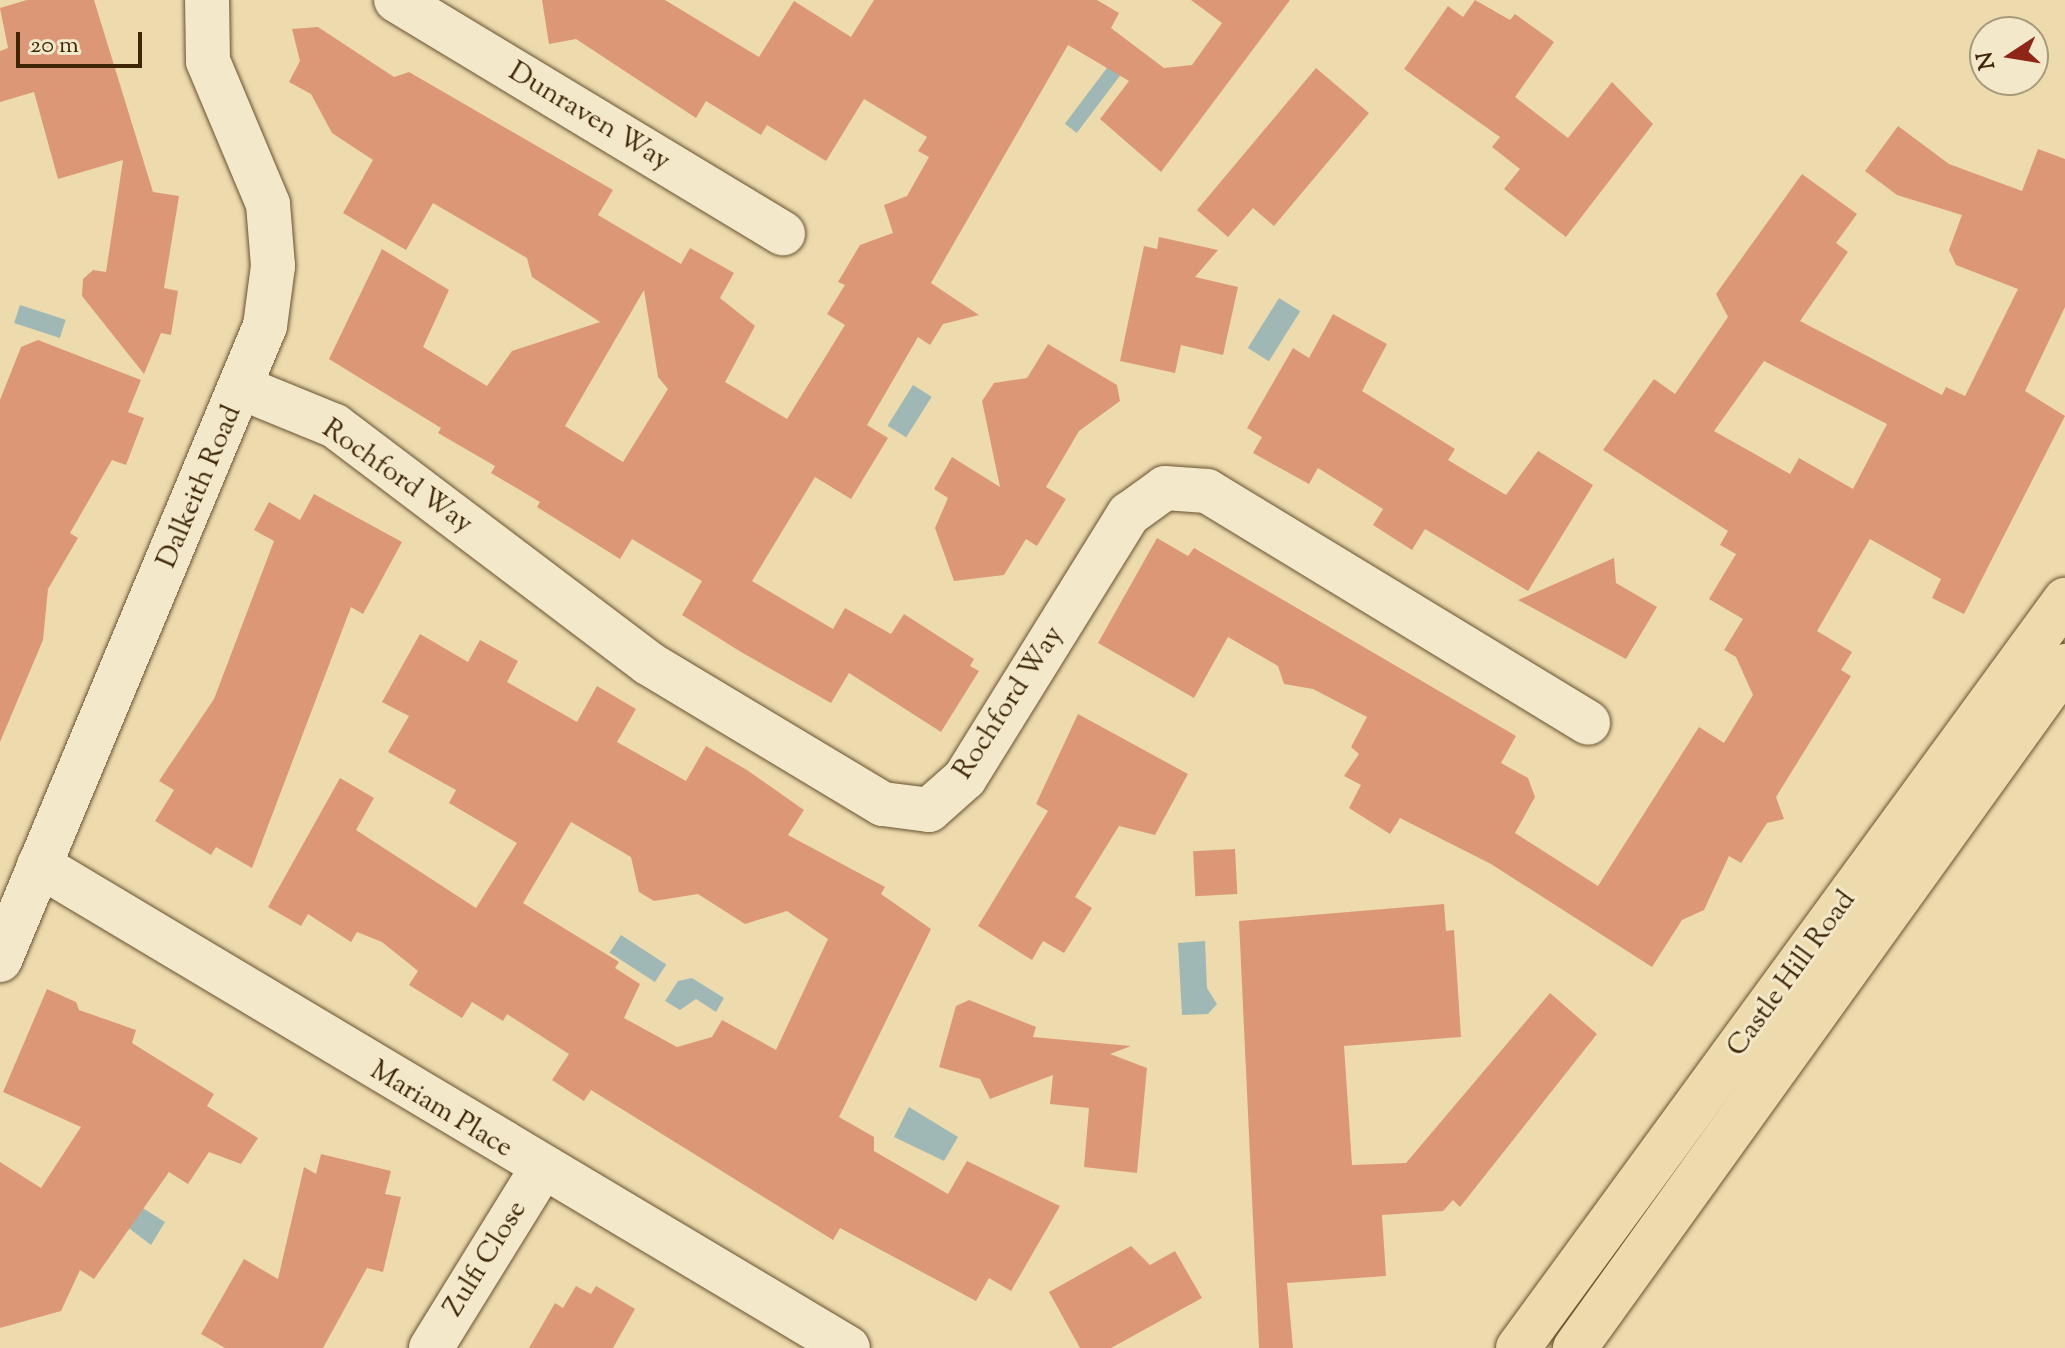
<!DOCTYPE html>
<html>
<head>
<meta charset="utf-8">
<style>
	body { margin:0 }
	#map { position:relative; width:2065px; height:1348px; overflow:hidden; background:#eddbae; font-family:"Sorts Mill Goudy",serif }
	div>[style] { position:absolute }
	.water>* { inset:0; background:#9fb8b6; transform-origin:0 0 }
	.building>* { inset:0; background:#dc9876; transform-origin:0 0 }
	.roads { filter:drop-shadow(0 0 2px #695230) drop-shadow(0 0 2px #695230) }
	.street>* { height:44px; margin:-22px; padding:0 22px; transform-origin:22px; border-radius:22px; background:#f3e8ca }
	.primary>* { height:44px; margin:-22px; padding:0 22px; transform-origin:22px; border-radius:22px; background:#eddbae }
	span { translate:-50% -50%; white-space:nowrap; text-align:center; line-height:1.15; -webkit-text-stroke:6px #f3e8ca; paint-order:stroke }
	.street-label { font-size:28px; color:#3d2506 }
	.north { position:absolute; left:1969px; top:16px; width:80px; height:80px; box-sizing:border-box; background:#f3e8ca; border:2px solid #aa9a7c; border-radius:50%; rotate:258deg; font-size:22px; font-weight:700; line-height:32px; text-align:center; color:#3d2506 }
	.north::after { content:''; display:block; margin:auto; width:28px; height:36px; background:#8f2418; clip-path:polygon(50% 0,100% 100%,50% 72%,0 100%) }
	.scale { position:absolute; left:16px; top:32px; width:126px; height:36px; box-sizing:border-box; border:4px solid #3d2506; border-top:0; padding-left:10px; font-size:24px; line-height:28px; white-space:nowrap; color:#3d2506; -webkit-text-stroke:6px #f3e8ca; paint-order:stroke }
</style>
</head>
<body>
<div id="map">
	<div class="water">
		<i style="left:1122px;top:48px;width:15px;height:95px;rotate:37deg"></i>
		<i style="left:1279px;top:298px;width:25px;height:59px;rotate:32deg"></i>
		<i style="left:20px;top:305px;width:48px;height:19px;rotate:18deg"></i>
		<i style="left:913px;top:385px;width:22px;height:48px;rotate:32deg"></i>
		<i style="left:621px;top:935px;width:54px;height:21px;rotate:33deg"></i>
		<i style="clip-path:polygon(1205px 941px,1207px 988px,1217px 1004px,1208px 1014px,1182px 1015px,1178px 943px)"></i>
		<i style="clip-path:polygon(692px 978px,724px 998px,716px 1012px,696px 999px,680px 1010px,665px 1001px,678px 981px)"></i>
		<i style="clip-path:polygon(909px 1107px,958px 1137px,944px 1161px,894px 1137px)"></i>
		<i style="clip-path:polygon(125px 1197px,165px 1222px,151px 1245px,113px 1216px)"></i>
	</div>
	<div class="building">
		<i style="clip-path:polygon(27px 0,94px 0,153px 192px,179px 196px,164px 288px,178px 291px,171px 335px,161px 333px,144px 374px,82px 296px,83px 279px,93px 270px,106px 272px,123px 160px,58px 179px,34px 92px,0 102px,0 51px,8px 48px,0 8px)"></i>
		<i style="clip-path:polygon(evenodd,542px 0,665px 0,759px 57px,794px 1px,851px 37px,874px 0,1097px 0,1119px 13px,1111px 28px,1164px 68px,1192px 65px,1222px 23px,1191px 0,1290px 0,1161px 172px,1100px 119px,1129px 81px,1068px 45px,931px 283px,979px 315px,943px 324px,930px 345px,918px 337px,867px 425px,888px 438px,851px 499px,815px 477px,752px 581px,833px 629px,845px 608px,891px 634px,904px 614px,974px 659px,970px 666px,979px 671px,941px 732px,849px 673px,831px 703px,741px 652px,682px 615px,702px 581px,632px 539px,620px 559px,537px 507px,540px 502px,491px 473px,495px 466px,438px 433px,441px 428px,329px 359px,382px 249px,449px 290px,423px 347px,487px 386px,512px 351px,600px 322px,532px 277px,527px 258px,433px 203px,406px 250px,343px 213px,373px 160px,332px 133px,311px 94px,289px 82px,300px 61px,292px 29px,318px 27px,394px 77px,409px 72px,613px 190px,598px 215px,681px 264px,690px 248px,734px 273px,720px 298px,755px 326px,725px 382px,787px 419px,845px 325px,827px 314px,845px 285px,838px 282px,860px 245px,893px 233px,884px 205px,907px 196px,929px 157px,918px 151px,927px 137px,864px 99px,826px 161px,767px 125px,761px 135px,706px 101px,696px 118px,576px 39px,549px 44px,542px 0,644px 290px,658px 377px,668px 389px,623px 462px,565px 426px,644px 290px)"></i>
		<i style="clip-path:polygon(1475px 0,1510px 20px,1515px 14px,1554px 42px,1515px 97px,1568px 138px,1612px 82px,1653px 124px,1566px 237px,1504px 189px,1520px 169px,1492px 147px,1500px 137px,1404px 69px,1448px 6px,1463px 17px)"></i>
		<i style="clip-path:polygon(1316px 68px,1369px 113px,1274px 226px,1253px 208px,1228px 237px,1197px 210px)"></i>
		<i style="clip-path:polygon(evenodd,1898px 126px,1949px 164px,2022px 191px,2038px 149px,2065px 159px,2065px 307px,2025px 391px,2065px 416px,1964px 614px,1932px 598px,1941px 579px,1870px 539px,1817px 631px,1852px 652px,1841px 670px,1851px 676px,1776px 797px,1784px 819px,1767px 823px,1741px 863px,1729px 856px,1704px 910px,1682px 920px,1652px 967px,1491px 864px,1400px 818px,1390px 834px,1349px 808px,1361px 785px,1344px 776px,1359px 754px,1351px 747px,1367px 717px,1313px 689px,1284px 684px,1278px 666px,1228px 637px,1194px 698px,1098px 643px,1157px 538px,1188px 556px,1194px 548px,1516px 736px,1501px 763px,1528px 778px,1535px 797px,1515px 833px,1598px 886px,1699px 727px,1724px 743px,1753px 695px,1736px 657px,1724px 650px,1743px 619px,1709px 599px,1736px 554px,1720px 545px,1728px 531px,1603px 450px,1654px 379px,1675px 394px,1728px 317px,1716px 294px,1802px 174px,1857px 214px,1836px 243px,1848px 252px,1800px 321px,1942px 395px,1946px 387px,1965px 396px,2018px 289px,1956px 265px,1949px 250px,1962px 215px,1897px 195px,1865px 171px,1898px 126px,1764px 361px,1887px 424px,1853px 489px,1799px 458px,1790px 474px,1714px 431px,1764px 361px)"></i>
		<i style="clip-path:polygon(1159px 237px,1218px 250px,1195px 277px,1238px 287px,1223px 355px,1181px 345px,1175px 373px,1120px 361px,1144px 246px,1157px 249px)"></i>
		<i style="clip-path:polygon(1333px 314px,1387px 344px,1362px 391px,1455px 449px,1448px 460px,1506px 495px,1538px 451px,1593px 485px,1528px 591px,1425px 529px,1412px 550px,1373px 525px,1383px 509px,1318px 468px,1309px 484px,1253px 453px,1262px 437px,1247px 428px,1293px 348px,1309px 358px)"></i>
		<i style="clip-path:polygon(38px 340px,141px 380px,128px 412px,144px 418px,126px 465px,112px 460px,70px 533px,78px 538px,48px 589px,43px 640px,0 742px,0 400px,21px 347px)"></i>
		<i style="clip-path:polygon(1048px 344px,1117px 385px,1120px 401px,1079px 431px,1046px 487px,1066px 499px,1037px 546px,1026px 539px,1004px 575px,954px 581px,935px 528px,948px 498px,934px 489px,952px 457px,1000px 487px,982px 401px,994px 383px,1027px 378px)"></i>
		<i style="clip-path:polygon(314px 494px,402px 542px,363px 614px,351px 607px,252px 868px,216px 847px,211px 855px,155px 821px,174px 790px,159px 781px,214px 699px,274px 541px,254px 530px,269px 502px,300px 520px)"></i>
		<i style="clip-path:polygon(1614px 558px,1616px 583px,1657px 607px,1626px 659px,1518px 600px)"></i>
		<i style="clip-path:polygon(evenodd,420px 634px,468px 662px,480px 640px,518px 661px,507px 682px,577px 722px,597px 686px,636px 709px,617px 742px,686px 781px,706px 746px,747px 770px,804px 810px,788px 835px,885px 887px,881px 894px,931px 929px,839px 1117px,874px 1137px,874px 1151px,948px 1194px,967px 1161px,1060px 1206px,1011px 1291px,989px 1278px,976px 1301px,840px 1228px,833px 1240px,591px 1090px,584px 1101px,552px 1080px,569px 1054px,507px 1014px,503px 1021px,472px 1002px,462px 1018px,409px 985px,418px 971px,382px 942px,357px 932px,351px 942px,308px 914px,301px 926px,268px 907px,340px 778px,374px 798px,356px 830px,476px 908px,517px 843px,449px 803px,456px 790px,388px 752px,409px 716px,382px 702px,420px 634px,571px 822px,631px 857px,639px 892px,654px 901px,698px 894px,745px 924px,787px 911px,828px 939px,776px 1050px,722px 1020px,712px 1037px,677px 1047px,624px 1018px,640px 984px,615px 968px,619px 962px,523px 903px,571px 822px)"></i>
		<i style="clip-path:polygon(1078px 714px,1188px 774px,1155px 835px,1119px 826px,1075px 897px,1092px 908px,1064px 953px,1043px 941px,1032px 960px,978px 926px,1048px 811px,1036px 804px)"></i>
		<i style="left:1235px;top:849px;width:45px;height:42px;rotate:87deg"></i>
		<i style="clip-path:polygon(1444px 904px,1446px 931px,1454px 930px,1461px 1037px,1344px 1046px,1352px 1165px,1406px 1163px,1550px 993px,1597px 1034px,1460px 1207px,1453px 1200px,1443px 1211px,1382px 1215px,1386px 1276px,1287px 1283px,1293px 1348px,1259px 1348px,1239px 921px)"></i>
		<i style="clip-path:polygon(47px 989px,76px 1002px,79px 1010px,136px 1030px,132px 1043px,214px 1094px,207px 1106px,258px 1138px,241px 1164px,209px 1152px,188px 1184px,169px 1172px,94px 1279px,80px 1270px,61px 1311px,0 1328px,0 1162px,41px 1188px,81px 1127px,3px 1092px)"></i>
		<i style="clip-path:polygon(969px 1000px,1036px 1027px,1033px 1037px,1131px 1046px,1110px 1054px,1147px 1068px,1137px 1173px,1084px 1167px,1089px 1108px,1050px 1104px,1053px 1075px,990px 1099px,980px 1079px,939px 1067px,956px 1006px)"></i>
		<i style="clip-path:polygon(321px 1154px,391px 1171px,385px 1194px,401px 1197px,383px 1272px,367px 1268px,323px 1348px,225px 1348px,201px 1334px,244px 1259px,278px 1279px,304px 1167px,316px 1174px)"></i>
		<i style="clip-path:polygon(1131px 1246px,1150px 1265px,1175px 1251px,1202px 1298px,1111px 1348px,1080px 1348px,1049px 1292px)"></i>
		<i style="clip-path:polygon(576px 1286px,591px 1294px,596px 1286px,635px 1309px,613px 1348px,529px 1348px,555px 1303px,563px 1308px)"></i>
	</div>
	<div class="roads">
		<div class="street">
			<i style="left:396px;top:0;width:452px;rotate:31.1deg"></i>
			<i style="left:242px;top:388px;width:100px;rotate:22.2deg"></i>
			<i style="left:335px;top:426px;width:393px;rotate:37.1deg"></i>
			<i style="left:648px;top:663px;width:274px;rotate:31deg"></i>
			<i style="left:883px;top:804px;width:46px;rotate:7.4deg"></i>
			<i style="left:929px;top:810px;width:48px;rotate:-41.6deg"></i>
			<i style="left:965px;top:778px;width:311px;rotate:-58.2deg"></i>
			<i style="left:1129px;top:514px;width:44px;rotate:-35.8deg"></i>
			<i style="left:1165px;top:488px;width:42px;rotate:4.1deg"></i>
			<i style="left:1207px;top:491px;width:446px;rotate:31.3deg"></i>
			<i style="left:39px;top:865px;width:942px;rotate:30.84deg"></i>
			<i style="left:0;top:960px;width:687px;rotate:-67.32deg"></i>
			<i style="left:265px;top:326px;width:61px;rotate:-82.4deg"></i>
			<i style="left:273px;top:266px;width:62px;rotate:-94.6deg"></i>
			<i style="left:268px;top:204px;width:155px;rotate:-112.8deg"></i>
			<i style="left:208px;top:61px;width:61px;rotate:-90.9deg"></i>
			<i style="left:431px;top:1348px;width:209px;rotate:-58.3deg"></i>
		</div>
		<div class="primary">
			<i style="left:1518px;top:1348px;width:927px;rotate:-53.82deg"></i>
			<i style="left:1575px;top:1348px;width:840px;rotate:-54.3deg"></i>
		</div>
	</div>
	<div class="street-label">
		<span style="left:589px;top:117px;rotate:31deg">Dunraven Way</span>
		<span style="left:397px;top:477px;rotate:35deg">Rochford Way</span>
		<span style="left:200px;top:487px;rotate:-67deg">Dalkeith Road</span>
		<span style="left:1009px;top:703px;rotate:-57deg">Rochford Way</span>
		<span style="left:1792px;top:974px;rotate:-54deg">Castle Hill Road</span>
		<span style="left:441px;top:1110px;rotate:31deg">Mariam Place</span>
		<span style="left:486px;top:1259px;rotate:-58deg">Zulfi Close</span>
	</div>
	<div class="north">N</div>
	<div class="scale">20 m</div>
</div>
</body>
</html>
